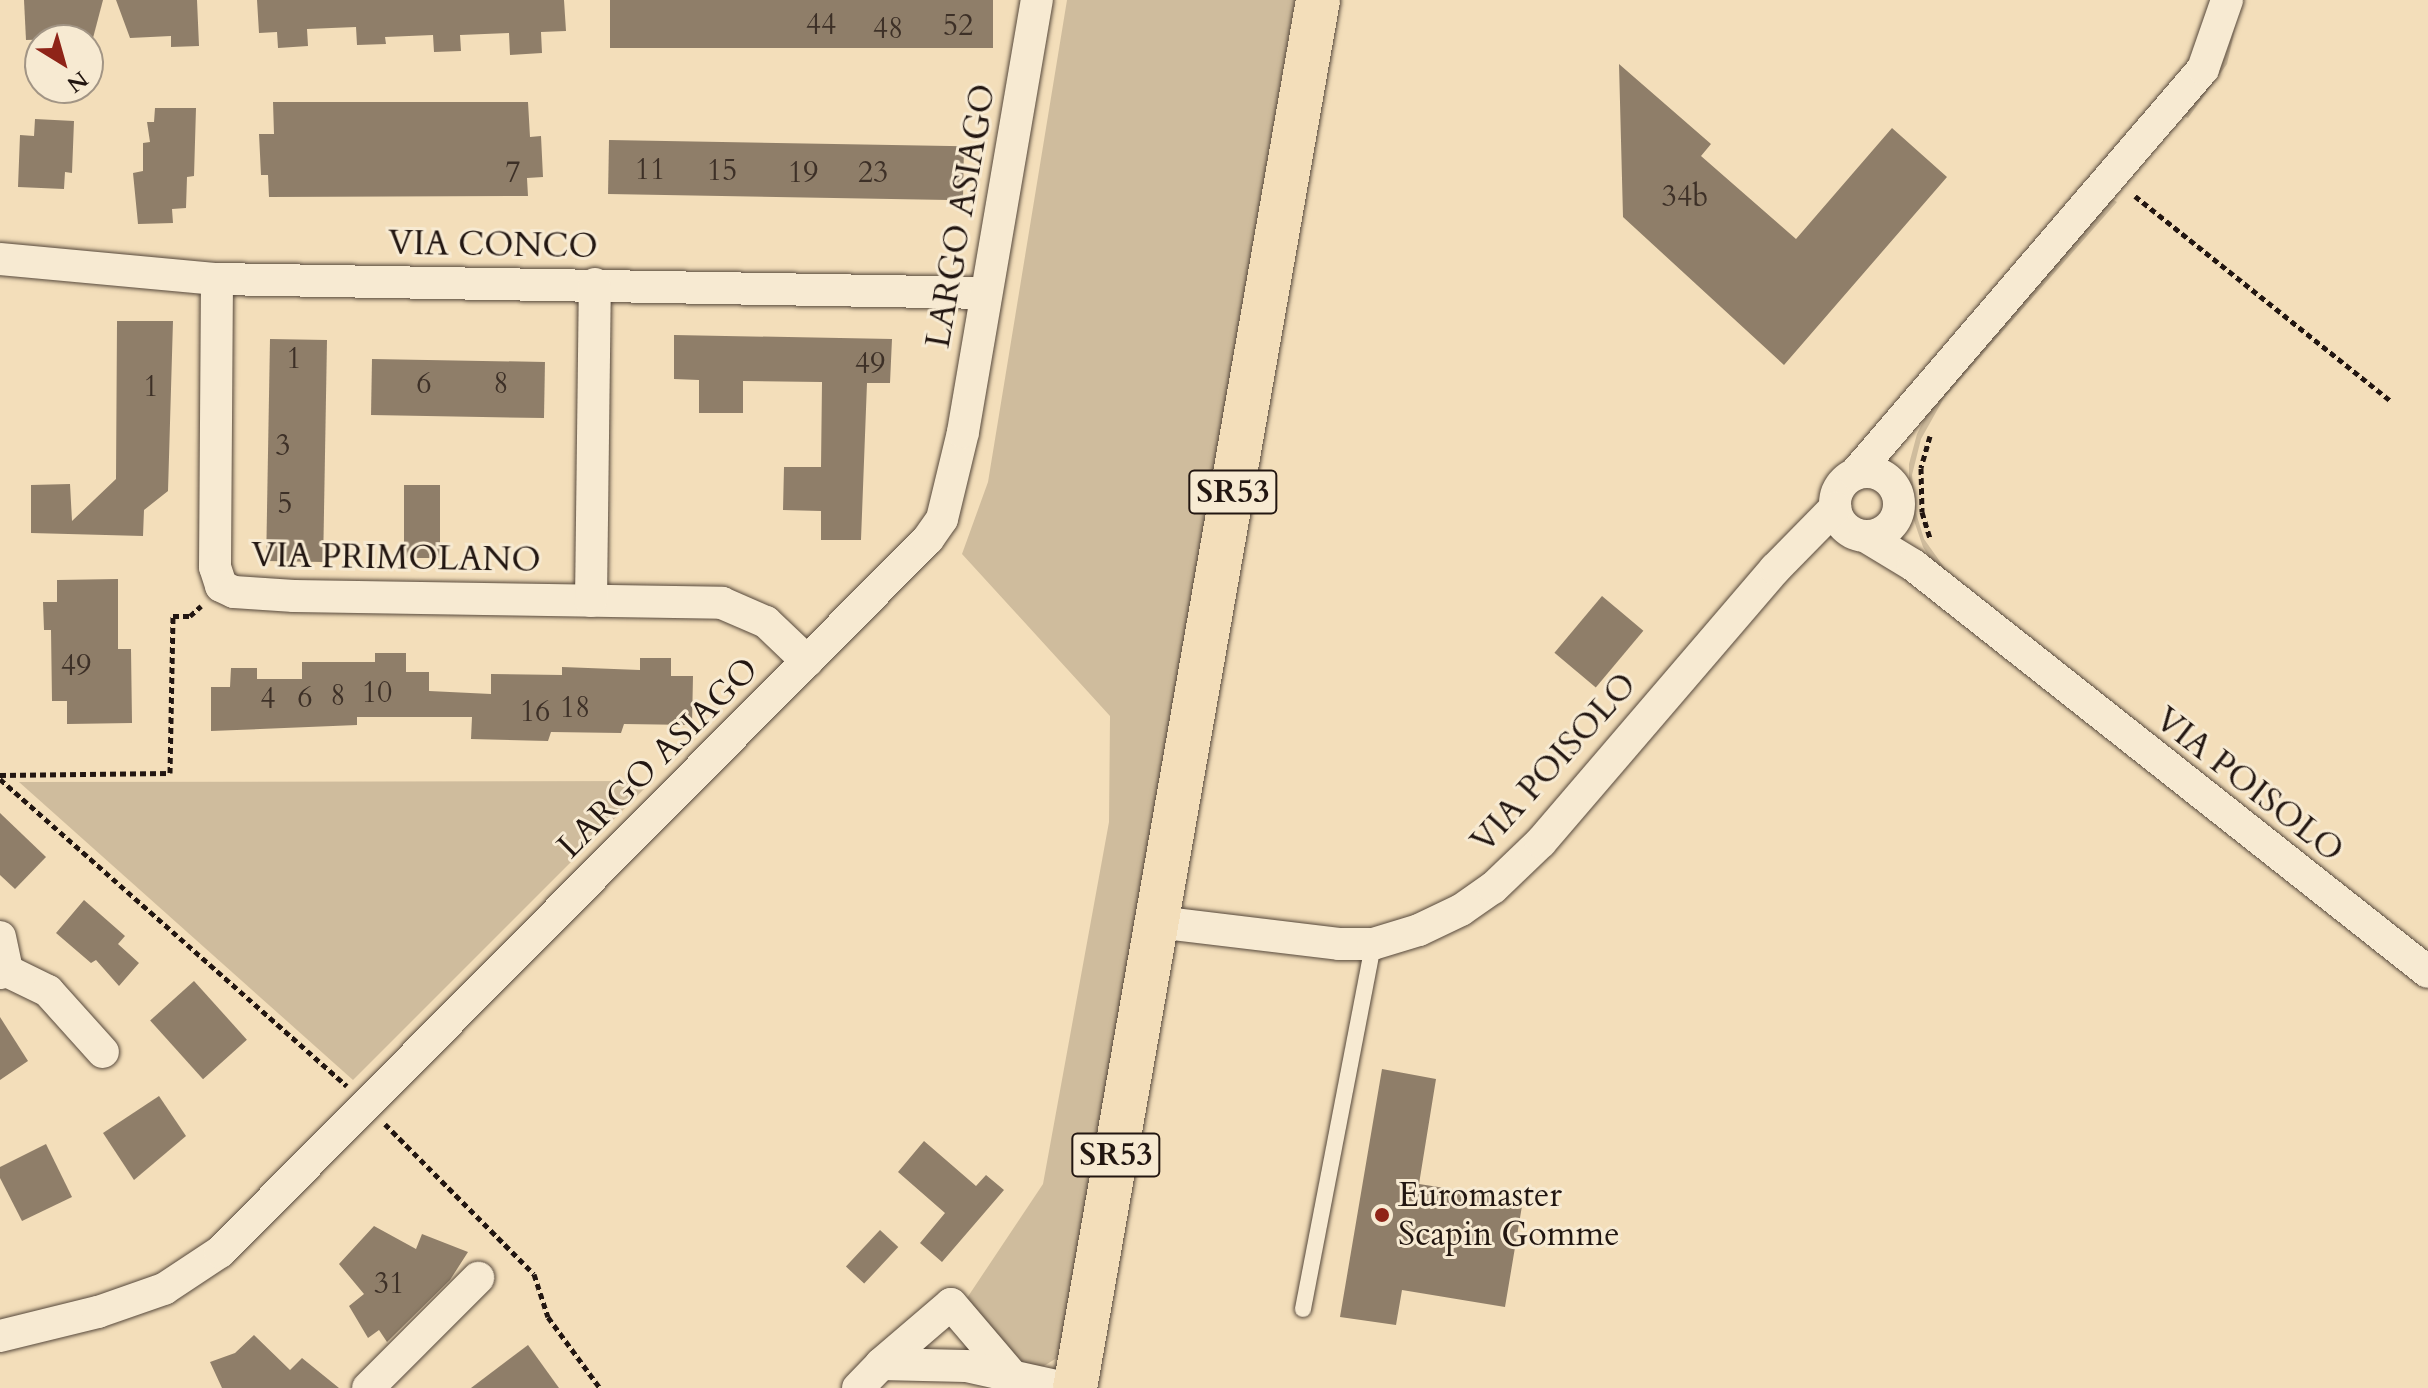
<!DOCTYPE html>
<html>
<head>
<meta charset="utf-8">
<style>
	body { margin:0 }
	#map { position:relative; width:2428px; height:1388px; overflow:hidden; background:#f3deba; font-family:Cardo,serif }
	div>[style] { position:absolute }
	.green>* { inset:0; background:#cfbc9d }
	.building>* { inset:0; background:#8f7e69; transform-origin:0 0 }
	.path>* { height:5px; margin-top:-2.5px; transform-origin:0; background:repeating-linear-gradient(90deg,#221611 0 6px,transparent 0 10px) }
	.roads { filter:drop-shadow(0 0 2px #56483b) drop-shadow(0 0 2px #56483b) }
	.service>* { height:16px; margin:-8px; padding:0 8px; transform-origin:8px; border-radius:8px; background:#f7ead2 }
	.minor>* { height:32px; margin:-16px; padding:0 16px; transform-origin:16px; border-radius:16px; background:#f7ead2 }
	.minor>.ring { margin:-16px; padding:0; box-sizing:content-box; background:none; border:32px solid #f7ead2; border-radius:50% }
	.primary>* { height:44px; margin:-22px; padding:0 22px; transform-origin:22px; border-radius:22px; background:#f3deba }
	.dots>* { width:22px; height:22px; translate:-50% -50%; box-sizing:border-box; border:4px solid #f7ead2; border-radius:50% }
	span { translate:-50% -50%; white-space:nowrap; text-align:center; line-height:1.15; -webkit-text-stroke:6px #f7ead2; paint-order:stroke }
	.number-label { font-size:30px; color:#3d3027 }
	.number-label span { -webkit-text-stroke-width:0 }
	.shield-label span { padding:2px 6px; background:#f7ead2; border:2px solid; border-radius:6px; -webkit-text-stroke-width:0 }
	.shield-label { font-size:32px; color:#221611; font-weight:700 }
	.street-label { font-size:34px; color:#221611 }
	.poi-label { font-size:34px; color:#221611 }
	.left { translate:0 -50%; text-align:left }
	.north { position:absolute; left:24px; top:24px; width:80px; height:80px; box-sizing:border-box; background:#f7ead2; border:2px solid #a29585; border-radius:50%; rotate:143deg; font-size:22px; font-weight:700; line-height:32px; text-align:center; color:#221611 }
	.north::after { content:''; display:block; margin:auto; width:28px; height:36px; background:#8f2418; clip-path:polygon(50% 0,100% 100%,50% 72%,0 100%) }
</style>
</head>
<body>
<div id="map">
	<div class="green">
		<i style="clip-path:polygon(1067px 0,1295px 0,1060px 1356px,1031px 1374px,963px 1304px,1043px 1184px,1109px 822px,1110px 716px,962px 554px,988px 482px)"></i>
		<i style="clip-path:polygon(2236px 25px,2227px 64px,2188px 118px,2184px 116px,2225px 57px)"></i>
		<i style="clip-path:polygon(2112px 199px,2117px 202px,1944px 398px,1921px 439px,1912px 475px,1916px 513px,1924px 539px,1951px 577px,1943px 578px,1923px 547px,1909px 506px,1909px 464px,1917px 434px,1928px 412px)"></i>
		<i style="clip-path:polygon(652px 781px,353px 1080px,19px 782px)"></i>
	</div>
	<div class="building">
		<i style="clip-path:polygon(24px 0,103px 0,93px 38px,26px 40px)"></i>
		<i style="clip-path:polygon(116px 0,197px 0,199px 46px,171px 47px,171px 36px,130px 38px)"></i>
		<i style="clip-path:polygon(257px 0,564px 0,566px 31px,541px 32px,542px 53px,510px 55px,509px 33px,460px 35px,461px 51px,434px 52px,433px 35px,385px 37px,386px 44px,357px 45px,356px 27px,307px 29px,308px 46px,278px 48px,277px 32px,259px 33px)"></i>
		<i style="left:610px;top:0;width:383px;height:48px"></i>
		<i style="clip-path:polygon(1619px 64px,1711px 144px,1701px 156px,1796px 239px,1892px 128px,1947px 177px,1784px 365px,1623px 217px)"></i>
		<i style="clip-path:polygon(273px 102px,528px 102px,530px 137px,541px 136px,543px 177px,527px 178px,528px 196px,269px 197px,268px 175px,261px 175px,259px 134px,274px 134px)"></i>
		<i style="clip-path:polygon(155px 108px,196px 108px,194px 176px,187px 177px,186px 208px,172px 209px,173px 223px,138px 224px,133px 173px,143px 171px,143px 143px,150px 142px,147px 122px,154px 122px)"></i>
		<i style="clip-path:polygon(35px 119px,74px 121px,72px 173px,65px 172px,64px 189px,18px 187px,20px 135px,34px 136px)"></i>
		<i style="left:609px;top:140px;width:355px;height:54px;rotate:1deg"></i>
		<i style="clip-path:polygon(117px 321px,173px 321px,168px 491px,144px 510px,143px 536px,31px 533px,31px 485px,70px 484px,72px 521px,116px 479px)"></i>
		<i style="clip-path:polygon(674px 335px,892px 339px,890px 383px,867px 383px,861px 540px,821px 540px,821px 511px,783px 510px,784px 467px,821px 467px,822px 382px,743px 381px,743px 413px,699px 413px,699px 380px,674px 379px)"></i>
		<i style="left:270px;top:339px;width:57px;height:222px;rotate:1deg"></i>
		<i style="left:372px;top:359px;width:173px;height:56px;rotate:1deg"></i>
		<i style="left:404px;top:485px;width:36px;height:73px"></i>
		<i style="clip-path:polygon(118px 579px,118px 649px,131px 649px,132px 723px,67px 724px,67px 701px,52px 701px,51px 630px,44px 630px,43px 602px,57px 602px,57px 580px)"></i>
		<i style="left:1602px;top:596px;width:54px;height:74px;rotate:40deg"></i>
		<i style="clip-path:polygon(375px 653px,406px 653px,406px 672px,429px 672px,429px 691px,491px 694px,491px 674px,562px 675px,562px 667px,640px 670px,640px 658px,671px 658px,671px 676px,693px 676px,692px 725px,624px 724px,621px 733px,551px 732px,548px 741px,471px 739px,472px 717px,357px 717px,357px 725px,211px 731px,211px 687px,230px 687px,231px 668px,257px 668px,257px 679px,302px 679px,302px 662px,375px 662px)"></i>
		<i style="clip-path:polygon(0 813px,46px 857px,15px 889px,0 875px)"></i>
		<i style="clip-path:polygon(84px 900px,125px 936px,118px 944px,139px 963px,119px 986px,96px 960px,91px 963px,56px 933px)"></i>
		<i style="left:194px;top:981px;width:79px;height:59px;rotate:48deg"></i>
		<i style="clip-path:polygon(0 1017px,28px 1061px,0 1080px)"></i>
		<i style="clip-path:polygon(1382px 1069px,1436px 1079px,1419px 1184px,1523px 1200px,1505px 1307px,1402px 1290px,1396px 1325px,1340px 1317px)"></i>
		<i style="clip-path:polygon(159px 1096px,186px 1136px,134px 1180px,103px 1133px)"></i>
		<i style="clip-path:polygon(924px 1141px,976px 1186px,986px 1175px,1004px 1190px,942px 1262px,920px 1243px,945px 1213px,898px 1172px)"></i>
		<i style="clip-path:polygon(46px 1144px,72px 1197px,22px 1221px,0 1178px,0 1167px)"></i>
		<i style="clip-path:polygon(374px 1226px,416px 1249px,422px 1234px,468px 1252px,450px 1280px,387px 1342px,379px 1330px,368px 1338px,349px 1306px,364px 1294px,339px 1264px)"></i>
		<i style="left:880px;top:1230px;width:25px;height:50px;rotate:43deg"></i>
		<i style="clip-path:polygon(254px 1335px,290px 1370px,302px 1358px,339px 1388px,222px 1388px,210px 1362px,235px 1353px)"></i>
		<i style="clip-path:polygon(528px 1345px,559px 1388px,471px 1388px)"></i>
	</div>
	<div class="path">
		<i style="left:2135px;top:196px;width:328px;rotate:38.7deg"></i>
		<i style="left:1930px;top:436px;width:33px;rotate:106deg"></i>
		<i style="left:1921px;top:468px;width:44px;rotate:88.7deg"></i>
		<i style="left:1922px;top:512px;width:28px;rotate:73deg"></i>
		<i style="left:0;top:775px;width:170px;rotate:-0.7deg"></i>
		<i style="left:170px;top:773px;width:157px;rotate:-88.9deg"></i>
		<i style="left:173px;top:616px;width:17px"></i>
		<i style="left:190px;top:616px;width:15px;rotate:-42deg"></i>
		<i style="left:0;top:779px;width:463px;rotate:41.5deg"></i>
		<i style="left:385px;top:1124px;width:211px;rotate:45.2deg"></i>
		<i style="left:534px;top:1274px;width:45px;rotate:72deg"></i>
		<i style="left:548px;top:1317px;width:88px;rotate:53.8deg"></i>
	</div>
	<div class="roads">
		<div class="service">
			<i style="left:1303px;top:1309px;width:372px;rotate:-79.1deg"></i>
		</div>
		<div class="minor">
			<i style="left:0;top:259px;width:218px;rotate:5.3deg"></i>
			<i style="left:217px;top:279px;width:768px;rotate:1.04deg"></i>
			<i style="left:217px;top:279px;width:288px;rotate:90.4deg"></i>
			<i style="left:215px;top:567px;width:20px;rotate:72deg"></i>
			<i style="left:221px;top:586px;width:14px;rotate:25deg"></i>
			<i style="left:234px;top:592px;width:60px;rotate:3.8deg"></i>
			<i style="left:294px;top:596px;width:428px;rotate:0.9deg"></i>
			<i style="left:722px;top:603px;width:48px;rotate:23.4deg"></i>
			<i style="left:766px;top:622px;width:57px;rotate:43.6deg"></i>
			<i class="ring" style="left:1835px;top:472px;width:32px;height:32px"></i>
			<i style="left:1855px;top:474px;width:534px;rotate:-49.33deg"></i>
			<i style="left:2203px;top:69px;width:73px;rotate:-70.8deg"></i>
			<i style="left:1865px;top:536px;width:56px;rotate:31.1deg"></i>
			<i style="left:1913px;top:565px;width:656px;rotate:38.32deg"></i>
			<i style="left:591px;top:601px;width:317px;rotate:-89.3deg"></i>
			<i style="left:1157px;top:922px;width:183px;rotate:6.9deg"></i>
			<i style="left:1339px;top:944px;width:34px"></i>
			<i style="left:1373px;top:944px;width:48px;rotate:-16.9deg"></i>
			<i style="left:1419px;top:930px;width:47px;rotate:-25.5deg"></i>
			<i style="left:1461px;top:910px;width:39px;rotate:-35deg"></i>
			<i style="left:1493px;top:888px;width:66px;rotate:-43.8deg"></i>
			<i style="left:1541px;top:842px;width:360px;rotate:-49.4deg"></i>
			<i style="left:1775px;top:569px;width:86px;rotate:-45.5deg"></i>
			<i style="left:0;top:937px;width:35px;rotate:78deg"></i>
			<i style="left:0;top:973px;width:7px;rotate:-16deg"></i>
			<i style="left:7px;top:971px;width:46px;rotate:26deg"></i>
			<i style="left:48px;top:991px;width:82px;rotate:48deg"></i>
			<i style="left:0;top:1336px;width:101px;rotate:-13.8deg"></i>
			<i style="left:98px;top:1312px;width:70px;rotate:-19.2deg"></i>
			<i style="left:164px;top:1289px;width:67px;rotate:-33.5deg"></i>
			<i style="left:220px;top:1252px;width:1005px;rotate:-45.2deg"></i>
			<i style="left:928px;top:539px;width:24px;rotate:-55deg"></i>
			<i style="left:942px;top:519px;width:89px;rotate:-76.4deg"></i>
			<i style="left:963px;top:432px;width:438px;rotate:-80.3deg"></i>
			<i style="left:881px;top:1364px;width:92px;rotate:-40.6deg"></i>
			<i style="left:951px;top:1304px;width:99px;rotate:49.5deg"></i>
			<i style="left:368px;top:1388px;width:156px;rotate:-45deg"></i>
			<i style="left:858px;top:1388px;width:33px;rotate:-46deg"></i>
			<i style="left:881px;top:1364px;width:85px;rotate:1.3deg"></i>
			<i style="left:966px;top:1366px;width:101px;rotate:12.5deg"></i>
		</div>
		<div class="primary">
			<i style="left:1075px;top:1388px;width:1409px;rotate:-80.07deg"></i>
		</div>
	</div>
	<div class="dots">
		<i style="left:1382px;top:1215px;background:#8f2418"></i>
	</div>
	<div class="number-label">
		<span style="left:821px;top:25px">44</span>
		<span style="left:958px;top:26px">52</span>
		<span style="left:888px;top:29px">48</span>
		<span style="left:650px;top:170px">11</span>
		<span style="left:722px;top:171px">15</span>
		<span style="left:513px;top:173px">7</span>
		<span style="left:803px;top:173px">19</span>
		<span style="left:873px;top:173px">23</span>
		<span style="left:1685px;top:197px">34b</span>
		<span style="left:294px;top:359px">1</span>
		<span style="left:870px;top:364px">49</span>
		<span style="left:424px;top:384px">6</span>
		<span style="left:501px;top:384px">8</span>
		<span style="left:151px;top:387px">1</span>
		<span style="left:283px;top:446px">3</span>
		<span style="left:285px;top:504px">5</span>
		<span style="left:76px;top:666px">49</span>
		<span style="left:377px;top:693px">10</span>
		<span style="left:338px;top:696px">8</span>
		<span style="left:305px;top:698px">6</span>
		<span style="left:268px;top:699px">4</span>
		<span style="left:575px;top:708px">18</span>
		<span style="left:535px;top:712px">16</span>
		<span style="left:389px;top:1284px">31</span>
	</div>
	<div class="shield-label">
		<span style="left:1233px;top:492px">SR53</span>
		<span style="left:1116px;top:1155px">SR53</span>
	</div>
	<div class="street-label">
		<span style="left:961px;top:216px;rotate:-80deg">LARGO ASIAGO</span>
		<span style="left:493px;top:245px;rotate:1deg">VIA CONCO</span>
		<span style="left:396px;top:558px;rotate:1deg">VIA PRIMOLANO</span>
		<span style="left:658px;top:758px;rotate:-45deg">LARGO ASIAGO</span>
		<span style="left:1554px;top:763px;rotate:-48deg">VIA POISOLO</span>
		<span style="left:2249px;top:785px;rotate:38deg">VIA POISOLO</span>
	</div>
	<div class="poi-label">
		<span class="left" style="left:1398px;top:1215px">Euromaster<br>Scapin Gomme</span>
	</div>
	<div class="north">N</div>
</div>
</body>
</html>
